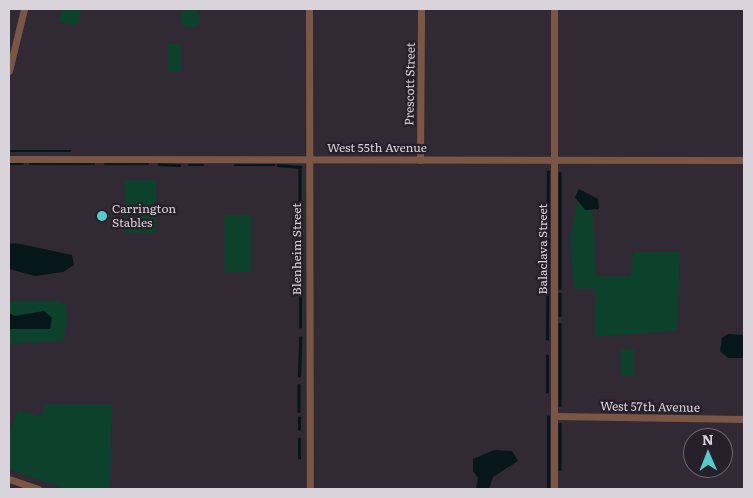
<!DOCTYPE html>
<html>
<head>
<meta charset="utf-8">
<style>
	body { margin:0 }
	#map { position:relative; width:753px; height:498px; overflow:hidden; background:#312933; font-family:Literata,serif }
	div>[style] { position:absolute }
	.green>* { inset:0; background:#0c412b; transform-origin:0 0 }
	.round { border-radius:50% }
	.water>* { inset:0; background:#05171a }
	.stream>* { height:2.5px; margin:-1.25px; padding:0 1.25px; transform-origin:1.25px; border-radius:1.25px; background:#05171a }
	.street>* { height:7px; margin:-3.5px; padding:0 3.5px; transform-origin:3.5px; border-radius:3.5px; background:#7c5645 }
	.dots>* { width:14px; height:14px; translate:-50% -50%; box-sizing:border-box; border:2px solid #271f29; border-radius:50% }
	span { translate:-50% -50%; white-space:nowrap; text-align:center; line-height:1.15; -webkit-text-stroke:4.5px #271f29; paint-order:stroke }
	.street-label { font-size:12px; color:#d9d4db }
	.poi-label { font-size:12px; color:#d9d4db }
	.left { translate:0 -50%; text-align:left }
	.frame { position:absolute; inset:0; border:10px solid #d9d4db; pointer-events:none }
	.north { position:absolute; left:683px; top:428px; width:50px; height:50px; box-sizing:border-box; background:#271f29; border:1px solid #6e6770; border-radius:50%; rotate:359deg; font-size:14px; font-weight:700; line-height:20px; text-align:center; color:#d9d4db }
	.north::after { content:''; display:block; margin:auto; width:18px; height:22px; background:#53cdc9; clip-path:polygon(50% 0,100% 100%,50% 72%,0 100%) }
</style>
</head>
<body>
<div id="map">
	<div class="green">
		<i class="round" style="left:180px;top:8px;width:20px;height:20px"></i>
		<i style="clip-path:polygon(62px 9px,82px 9px,78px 26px,59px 22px)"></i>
		<i style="left:168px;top:44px;width:13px;height:28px"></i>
		<i style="left:125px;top:180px;width:31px;height:53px"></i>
		<i style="clip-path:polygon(578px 199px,593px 213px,596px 276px,630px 276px,634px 252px,680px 252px,677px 331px,595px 337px,595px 289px,575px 289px,573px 281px,570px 236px)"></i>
		<i style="left:225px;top:215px;width:26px;height:57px"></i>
		<i style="clip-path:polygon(9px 301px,57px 301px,65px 305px,68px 321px,63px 341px,9px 344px)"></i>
		<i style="left:621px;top:349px;width:13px;height:27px"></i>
		<i style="clip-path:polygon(45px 404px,112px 404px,110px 489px,66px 489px,9px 469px,9px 434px,18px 410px,41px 416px)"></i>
	</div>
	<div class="water">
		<i style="clip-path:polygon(579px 189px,598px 199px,599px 209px,585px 210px,575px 197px)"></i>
		<i style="clip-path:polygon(15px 243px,72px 255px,74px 265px,63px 272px,35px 276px,9px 269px,9px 244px)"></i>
		<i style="clip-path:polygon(44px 311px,52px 318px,50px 329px,9px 329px,9px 313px,15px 316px)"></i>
		<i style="clip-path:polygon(728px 334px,744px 335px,744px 358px,728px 358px,720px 351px,722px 338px)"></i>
		<i style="clip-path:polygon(494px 450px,512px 451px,518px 461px,493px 477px,489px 489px,476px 489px,478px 478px,473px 471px,473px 459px)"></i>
	</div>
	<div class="stream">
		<i style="left:9px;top:151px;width:61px"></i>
		<i style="left:9px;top:164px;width:14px"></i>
		<i style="left:30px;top:164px;width:64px"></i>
		<i style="left:105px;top:164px;width:43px"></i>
		<i style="left:159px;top:164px;width:20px;rotate:3deg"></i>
		<i style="left:189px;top:165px;width:14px"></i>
		<i style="left:235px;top:165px;width:39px"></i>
		<i style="left:278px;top:165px;width:22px;rotate:5deg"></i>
		<i style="left:300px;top:167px;width:44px;rotate:90deg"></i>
		<i style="left:560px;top:173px;width:115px;rotate:90deg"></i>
		<i style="left:300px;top:221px;width:39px;rotate:90deg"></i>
		<i style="left:300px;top:267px;width:22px;rotate:90deg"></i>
		<i style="left:560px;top:294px;width:21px;rotate:90deg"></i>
		<i style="left:560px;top:324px;width:81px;rotate:90deg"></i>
		<i style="left:300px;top:327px;width:30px;rotate:-90deg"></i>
		<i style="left:547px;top:339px;width:167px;rotate:-89.7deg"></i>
		<i style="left:299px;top:376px;width:38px;rotate:-88deg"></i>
		<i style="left:299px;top:385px;width:26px;rotate:90deg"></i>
		<i style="left:547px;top:392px;width:36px;rotate:-90deg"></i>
		<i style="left:560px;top:424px;width:45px;rotate:90deg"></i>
		<i style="left:299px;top:429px;width:11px;rotate:-90deg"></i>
		<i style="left:299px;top:458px;width:19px;rotate:-90deg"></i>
		<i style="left:548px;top:489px;width:72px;rotate:-90deg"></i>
	</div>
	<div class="street">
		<i style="left:309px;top:9px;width:480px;rotate:89.9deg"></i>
		<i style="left:554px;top:9px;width:480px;rotate:90deg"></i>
		<i style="left:9px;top:71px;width:64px;rotate:-76.4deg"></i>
		<i style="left:9px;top:159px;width:735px;rotate:0.08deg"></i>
		<i style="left:420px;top:160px;width:151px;rotate:-89.6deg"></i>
		<i style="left:555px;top:416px;width:189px;rotate:0.9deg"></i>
		<i style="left:9px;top:479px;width:31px;rotate:19deg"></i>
	</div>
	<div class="dots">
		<i style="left:102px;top:216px;background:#53cdc9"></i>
	</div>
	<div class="street-label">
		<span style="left:410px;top:84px;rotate:-89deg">Prescott Street</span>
		<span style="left:377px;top:148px">West 55th Avenue</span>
		<span style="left:297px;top:249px;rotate:-90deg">Blenheim Street</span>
		<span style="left:543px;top:249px;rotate:-90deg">Balaclava Street</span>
		<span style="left:650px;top:407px;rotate:1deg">West 57th Avenue</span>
	</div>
	<div class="poi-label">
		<span class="left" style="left:112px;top:216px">Carrington<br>Stables</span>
	</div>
	<div class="frame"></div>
	<div class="north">N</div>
</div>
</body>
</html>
